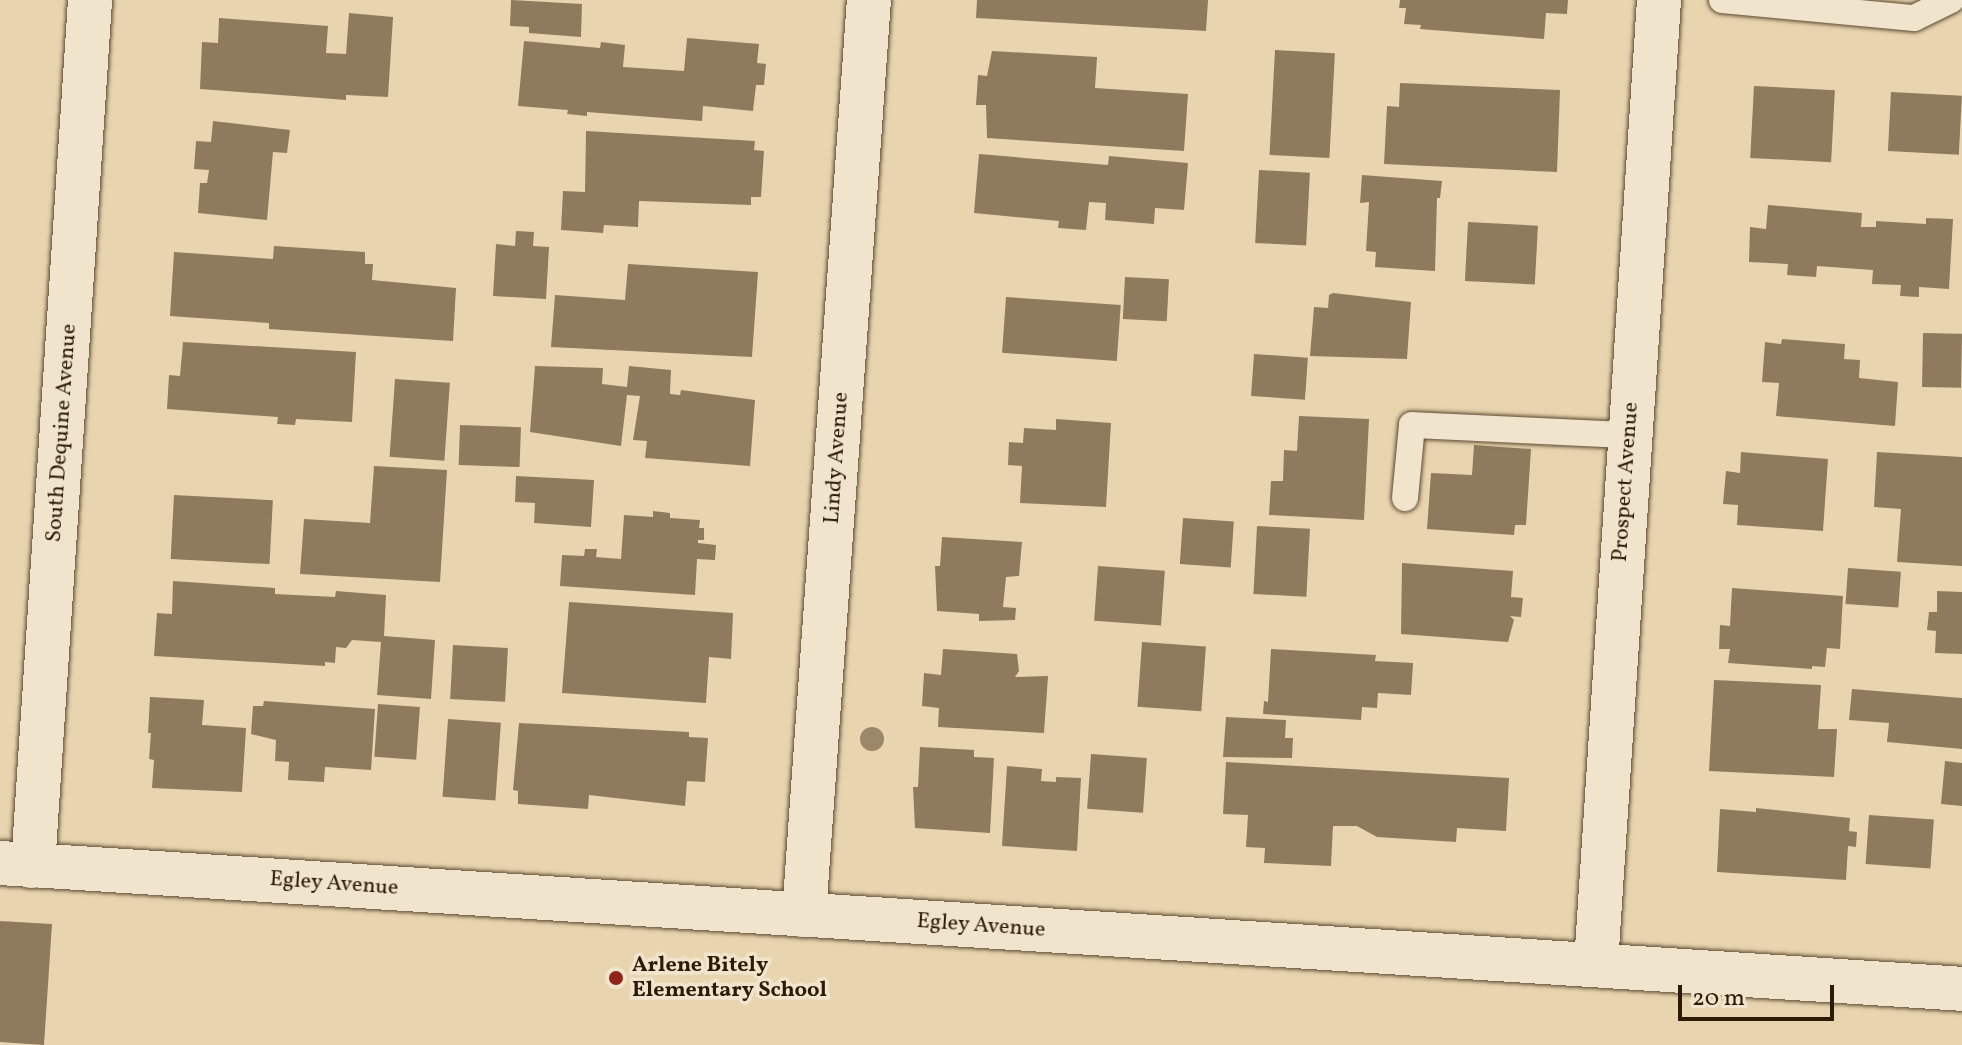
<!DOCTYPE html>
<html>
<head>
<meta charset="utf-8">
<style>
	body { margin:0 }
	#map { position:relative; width:1962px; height:1045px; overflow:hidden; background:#e8d5b0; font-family:Vollkorn,serif }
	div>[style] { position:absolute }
	.building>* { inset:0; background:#8e7b5d; transform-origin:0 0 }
	.roads { filter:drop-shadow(0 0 2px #5c492f) drop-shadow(0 0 2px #5c492f) }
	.service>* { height:26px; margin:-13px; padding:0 13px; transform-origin:13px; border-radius:13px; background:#f0e4cc }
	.minor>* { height:44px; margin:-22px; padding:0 22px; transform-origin:22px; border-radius:22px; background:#f0e4cc }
	.trees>* { width:24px; height:24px; margin:-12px; border-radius:50%; background:#9b8769 }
	.dots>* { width:22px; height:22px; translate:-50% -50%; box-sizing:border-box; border:4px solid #f0e4cc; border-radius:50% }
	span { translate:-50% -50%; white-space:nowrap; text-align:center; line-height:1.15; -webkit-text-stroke:7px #f0e4cc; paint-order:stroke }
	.street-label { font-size:22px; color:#2d1a04 }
	.poi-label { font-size:22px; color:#2d1a04; font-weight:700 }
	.left { translate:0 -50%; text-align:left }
	.scale { position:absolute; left:1678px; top:985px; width:156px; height:36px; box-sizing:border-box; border:4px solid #2d1a04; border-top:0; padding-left:10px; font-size:24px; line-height:28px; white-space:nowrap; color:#2d1a04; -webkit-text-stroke:6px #f0e4cc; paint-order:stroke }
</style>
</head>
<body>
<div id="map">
	<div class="building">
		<i style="clip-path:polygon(511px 0,582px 4px,581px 37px,529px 33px,529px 27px,510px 26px)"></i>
		<i style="clip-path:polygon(977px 0,1208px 0,1206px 31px,976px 18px)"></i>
		<i style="clip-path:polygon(1400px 0,1568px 0,1567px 14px,1546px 13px,1544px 39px,1420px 29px,1421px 25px,1404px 24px,1406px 8px,1399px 8px)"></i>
		<i style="clip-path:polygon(349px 13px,393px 17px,388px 97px,346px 95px,346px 100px,200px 89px,202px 42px,218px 43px,219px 18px,328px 26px,326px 53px,346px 54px)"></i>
		<i style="clip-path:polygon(687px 38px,759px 44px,757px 63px,766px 64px,764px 85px,756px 85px,753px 111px,703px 106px,702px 121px,587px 112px,587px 116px,567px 114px,568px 110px,518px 106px,524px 41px,600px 48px,601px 42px,625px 45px,623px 67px,684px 71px)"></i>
		<i style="left:1275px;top:50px;width:60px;height:105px;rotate:3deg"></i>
		<i style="clip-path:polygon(992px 51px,1097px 57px,1095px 88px,1188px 94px,1184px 151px,987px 138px,986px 105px,976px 105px,978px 75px,987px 76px)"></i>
		<i style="clip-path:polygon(1400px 83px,1560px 90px,1557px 172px,1384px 164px,1387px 106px,1399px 107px)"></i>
		<i style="left:1754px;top:86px;width:81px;height:72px;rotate:3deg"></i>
		<i style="left:1891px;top:92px;width:71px;height:59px;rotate:3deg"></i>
		<i style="clip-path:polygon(213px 121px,290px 130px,287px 153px,273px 152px,267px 220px,198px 213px,200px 183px,207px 183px,209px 170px,194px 169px,196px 141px,211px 142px)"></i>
		<i style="clip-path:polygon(586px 131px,755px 141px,754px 150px,764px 151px,761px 197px,751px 197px,751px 205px,639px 201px,638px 227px,604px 225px,603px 233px,561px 230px,563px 191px,585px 192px)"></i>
		<i style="clip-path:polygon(979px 154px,1108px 165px,1109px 156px,1188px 163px,1184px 210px,1155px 208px,1154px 224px,1105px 220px,1106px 203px,1089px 202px,1086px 230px,1058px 228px,1059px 221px,974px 213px)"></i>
		<i style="left:1259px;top:170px;width:51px;height:73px;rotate:3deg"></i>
		<i style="clip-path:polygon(1362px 175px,1442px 181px,1440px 198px,1437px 198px,1435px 271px,1375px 267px,1376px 252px,1366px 251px,1369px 202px,1360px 203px)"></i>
		<i style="clip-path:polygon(1768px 205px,1862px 213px,1861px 227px,1876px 227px,1876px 221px,1926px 224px,1926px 218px,1953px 219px,1949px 289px,1919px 287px,1919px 297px,1900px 296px,1901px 285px,1872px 284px,1873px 270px,1817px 266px,1816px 277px,1787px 275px,1788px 264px,1749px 262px,1750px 227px,1766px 229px)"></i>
		<i style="left:1468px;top:222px;width:70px;height:59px;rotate:3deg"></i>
		<i style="clip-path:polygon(516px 231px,534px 232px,533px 246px,549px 247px,546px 299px,493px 296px,496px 244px,515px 246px)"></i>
		<i style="clip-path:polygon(274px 246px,365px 252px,365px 264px,373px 264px,372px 280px,456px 288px,453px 341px,269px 329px,269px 323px,170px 316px,174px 252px,273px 259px)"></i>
		<i style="clip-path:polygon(628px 264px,758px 272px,752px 357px,551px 347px,555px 295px,625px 300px)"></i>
		<i style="left:1125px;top:277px;width:44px;height:42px;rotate:3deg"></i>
		<i style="clip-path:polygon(1333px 293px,1411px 302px,1407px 359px,1310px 356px,1314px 307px,1328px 308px,1329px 295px)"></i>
		<i style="left:1006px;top:297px;width:115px;height:56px;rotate:4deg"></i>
		<i style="left:1923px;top:333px;width:39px;height:54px;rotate:1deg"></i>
		<i style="clip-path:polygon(1782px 339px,1845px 344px,1844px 359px,1860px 360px,1859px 378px,1898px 382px,1895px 426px,1776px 416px,1779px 383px,1762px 382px,1765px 342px,1781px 344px)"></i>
		<i style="clip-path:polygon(183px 342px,356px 352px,352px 422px,296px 419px,295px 425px,277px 424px,278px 417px,167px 409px,169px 375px,180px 376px)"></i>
		<i style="left:1254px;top:354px;width:54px;height:42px;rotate:4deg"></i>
		<i style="clip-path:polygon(535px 366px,603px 368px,602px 384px,627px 387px,629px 366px,671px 370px,670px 394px,680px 395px,681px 390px,755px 400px,750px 466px,645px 458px,647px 441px,633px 440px,640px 396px,627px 395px,621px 446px,530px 432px)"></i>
		<i style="left:395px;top:379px;width:55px;height:78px;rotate:4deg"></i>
		<i style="clip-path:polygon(1299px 416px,1369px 419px,1364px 520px,1269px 515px,1271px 481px,1283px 481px,1284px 450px,1297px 451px)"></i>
		<i style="clip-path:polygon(1056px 419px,1111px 423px,1106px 507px,1020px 503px,1022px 466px,1008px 465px,1009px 442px,1023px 443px,1024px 428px,1056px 430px)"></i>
		<i style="left:460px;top:425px;width:61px;height:40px;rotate:2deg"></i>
		<i style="clip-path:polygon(1474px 445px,1531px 449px,1526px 525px,1515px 525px,1514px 535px,1427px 529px,1431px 473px,1472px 475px)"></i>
		<i style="clip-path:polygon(1741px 452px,1828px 459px,1823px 531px,1737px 525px,1738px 505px,1723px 504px,1726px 471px,1740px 473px)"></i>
		<i style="clip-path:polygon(1877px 452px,1962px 457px,1962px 566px,1897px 562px,1901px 509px,1874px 507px)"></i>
		<i style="clip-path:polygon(374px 466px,447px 470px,440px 582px,300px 574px,304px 519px,370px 523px)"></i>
		<i style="clip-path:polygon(516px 476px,594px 480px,591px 527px,534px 523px,535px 503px,515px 502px)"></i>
		<i style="left:174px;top:495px;width:99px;height:64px;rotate:3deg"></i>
		<i style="clip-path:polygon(653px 511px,670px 513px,670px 518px,700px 520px,699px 528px,704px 528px,704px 540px,698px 540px,698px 543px,716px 545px,715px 560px,697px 559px,695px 595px,560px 586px,562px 555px,584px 556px,585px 549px,597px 549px,596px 557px,621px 559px,624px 515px,653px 517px)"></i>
		<i style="left:1183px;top:518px;width:51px;height:46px;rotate:4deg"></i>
		<i style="left:1257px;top:526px;width:53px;height:68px;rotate:3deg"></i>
		<i style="clip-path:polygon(942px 537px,1022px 542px,1019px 576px,1006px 577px,1003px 607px,1016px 608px,1015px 620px,979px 621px,979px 614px,937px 611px,935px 566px,940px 566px)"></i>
		<i style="clip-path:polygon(1402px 563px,1513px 571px,1511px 597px,1523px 598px,1521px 617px,1510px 616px,1514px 620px,1508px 642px,1401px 634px)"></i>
		<i style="left:1098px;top:566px;width:67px;height:55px;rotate:4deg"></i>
		<i style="left:1848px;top:568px;width:53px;height:36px;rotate:4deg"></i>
		<i style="clip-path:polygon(173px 581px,275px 588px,275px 594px,335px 597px,336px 591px,386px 595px,384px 636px,435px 640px,431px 699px,377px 695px,381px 642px,352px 640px,346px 648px,336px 647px,335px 663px,325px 662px,325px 666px,154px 656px,157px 613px,172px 614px)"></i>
		<i style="clip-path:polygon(1732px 588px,1843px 596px,1840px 649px,1827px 648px,1825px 667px,1812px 666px,1812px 669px,1728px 663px,1730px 649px,1719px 649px,1720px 625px,1730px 626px)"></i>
		<i style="clip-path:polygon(1937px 591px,1962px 592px,1962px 654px,1935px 653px,1936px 631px,1927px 630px,1929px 612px,1937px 612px)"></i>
		<i style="clip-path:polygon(569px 602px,733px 613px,731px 659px,709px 657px,706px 703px,562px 693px)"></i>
		<i style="left:1142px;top:642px;width:64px;height:65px;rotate:4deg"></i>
		<i style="left:453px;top:645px;width:55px;height:54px;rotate:3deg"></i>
		<i style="clip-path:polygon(943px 649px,1017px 654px,1019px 671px,1015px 677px,1048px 676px,1044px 733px,938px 727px,939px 708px,922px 706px,924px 673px,941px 675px)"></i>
		<i style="clip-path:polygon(1271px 649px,1376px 655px,1375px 661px,1413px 663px,1411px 695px,1378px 693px,1377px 708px,1362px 707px,1361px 720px,1263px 714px,1264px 701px,1268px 702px)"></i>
		<i style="clip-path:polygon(1714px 680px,1821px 685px,1818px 729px,1837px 729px,1834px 777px,1709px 771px)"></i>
		<i style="clip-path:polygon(1852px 689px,1962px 698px,1962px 749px,1887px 742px,1889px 723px,1849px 720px)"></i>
		<i style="clip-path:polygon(150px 697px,204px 700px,202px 725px,246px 728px,242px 792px,152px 788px,154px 760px,149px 759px,151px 733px,148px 733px)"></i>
		<i style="clip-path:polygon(264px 701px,375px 709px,371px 770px,325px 767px,324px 782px,288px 780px,289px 762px,275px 761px,276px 740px,251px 734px,253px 706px,263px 706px)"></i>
		<i style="left:378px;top:704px;width:42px;height:53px;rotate:4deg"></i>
		<i style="clip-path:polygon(1226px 717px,1286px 720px,1285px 738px,1293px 738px,1292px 758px,1223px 757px)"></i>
		<i style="left:448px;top:719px;width:53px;height:78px;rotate:4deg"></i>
		<i style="clip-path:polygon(519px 723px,689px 732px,689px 737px,708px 738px,705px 782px,687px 781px,685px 806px,589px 795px,588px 809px,518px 804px,518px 791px,513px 790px)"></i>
		<i style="clip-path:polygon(920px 747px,974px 750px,974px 757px,994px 758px,990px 833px,915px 828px,913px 787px,918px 787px)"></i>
		<i style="left:1091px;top:754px;width:56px;height:55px;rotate:4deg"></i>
		<i style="clip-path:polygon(1945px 761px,1962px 763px,1962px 806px,1941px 804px)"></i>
		<i style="clip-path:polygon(1226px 762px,1509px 778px,1506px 831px,1457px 828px,1456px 842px,1377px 837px,1357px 826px,1333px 826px,1331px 866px,1264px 863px,1265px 848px,1246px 847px,1248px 815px,1223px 814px)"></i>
		<i style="clip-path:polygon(1007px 766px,1042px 769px,1041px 781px,1056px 782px,1056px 777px,1081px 778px,1077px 851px,1002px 846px)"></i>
		<i style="clip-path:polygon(1756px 808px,1850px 818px,1849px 831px,1857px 832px,1856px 847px,1848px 846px,1846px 880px,1717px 872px,1720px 809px,1756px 812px)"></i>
		<i style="left:1869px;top:815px;width:65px;height:49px;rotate:4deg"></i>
		<i style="clip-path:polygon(0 921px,52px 924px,44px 1045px,0 1042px)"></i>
	</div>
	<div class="roads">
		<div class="service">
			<i style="left:1722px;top:0;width:193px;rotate:5.4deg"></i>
			<i style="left:1914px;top:18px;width:41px;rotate:-25.9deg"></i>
			<i style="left:1405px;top:498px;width:73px;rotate:-84.5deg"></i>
			<i style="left:1412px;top:425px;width:216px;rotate:2.7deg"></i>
		</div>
		<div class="minor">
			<i style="left:0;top:863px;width:1966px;rotate:3.67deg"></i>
			<i style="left:33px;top:866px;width:868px;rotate:-86.23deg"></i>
			<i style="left:804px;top:915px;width:917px;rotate:-85.94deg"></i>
			<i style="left:1596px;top:964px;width:966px;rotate:-86.26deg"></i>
		</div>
	</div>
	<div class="trees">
		<i style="left:872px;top:739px"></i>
	</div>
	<div class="dots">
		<i style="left:616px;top:978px;background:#8f2418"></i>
	</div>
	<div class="street-label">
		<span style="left:62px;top:433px;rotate:-86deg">South Dequine Avenue</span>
		<span style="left:837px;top:458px;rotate:-86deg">Lindy Avenue</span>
		<span style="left:1626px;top:482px;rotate:-86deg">Prospect Avenue</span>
		<span style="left:334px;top:884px;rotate:4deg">Egley Avenue</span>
		<span style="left:981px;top:926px;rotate:4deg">Egley Avenue</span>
	</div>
	<div class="poi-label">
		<span class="left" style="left:632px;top:978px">Arlene Bitely<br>Elementary School</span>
	</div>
	<div class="scale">20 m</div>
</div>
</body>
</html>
